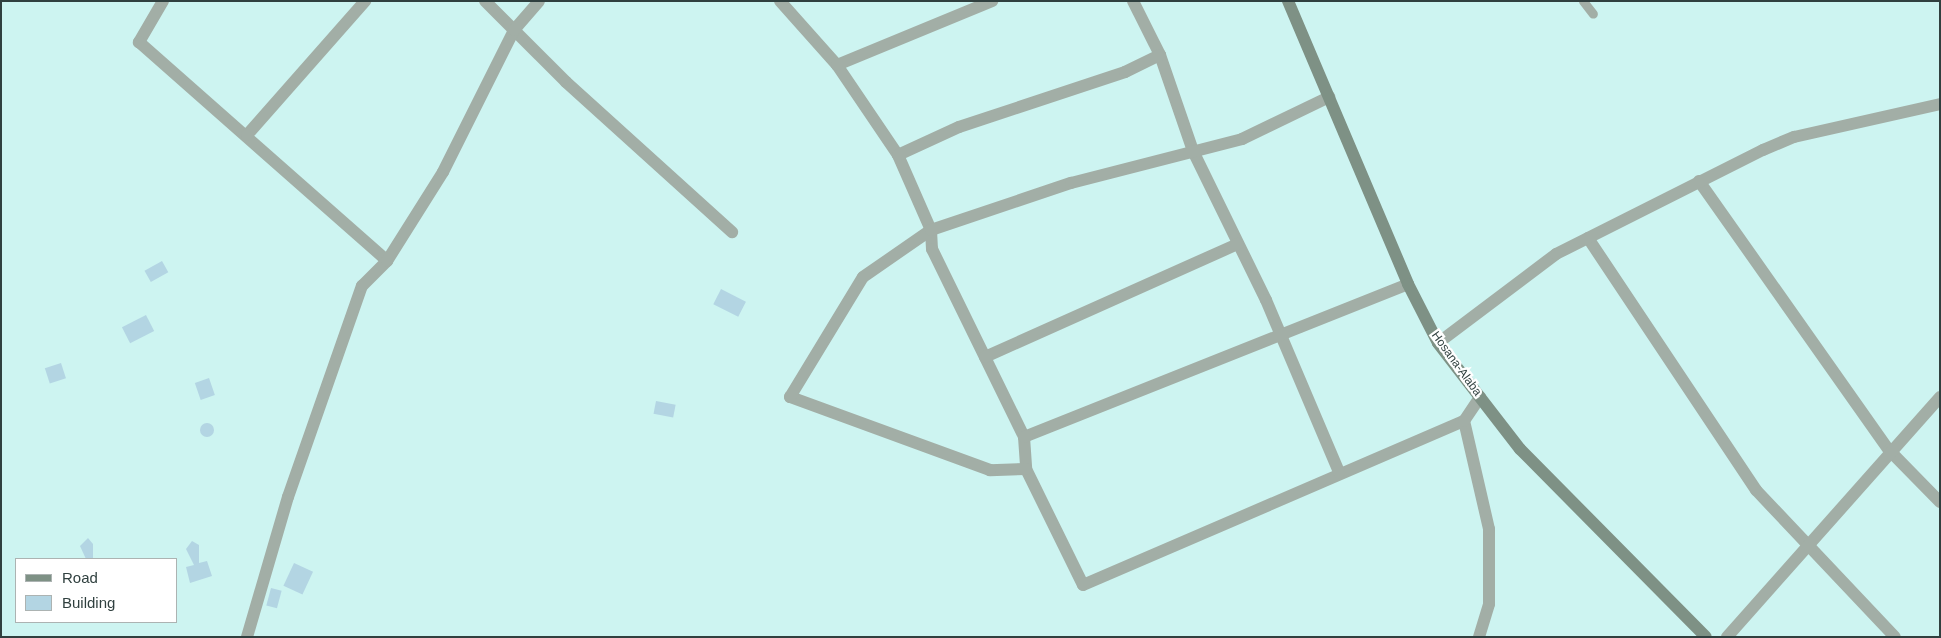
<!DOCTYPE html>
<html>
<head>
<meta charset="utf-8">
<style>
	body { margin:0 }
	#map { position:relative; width:1941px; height:638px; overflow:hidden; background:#cdf4f1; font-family:Arial,sans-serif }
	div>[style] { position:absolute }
	.building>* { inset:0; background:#b3d5e3; transform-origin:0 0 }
	.round { border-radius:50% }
	.lane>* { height:9px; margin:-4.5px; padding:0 4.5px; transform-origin:4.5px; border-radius:4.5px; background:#a2aea6 }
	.street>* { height:12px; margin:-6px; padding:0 6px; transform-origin:6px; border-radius:6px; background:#a2aea6 }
	.secondary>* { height:12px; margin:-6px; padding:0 6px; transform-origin:6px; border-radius:6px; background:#7e9185 }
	span { translate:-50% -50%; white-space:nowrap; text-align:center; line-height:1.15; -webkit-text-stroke:4.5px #fff; paint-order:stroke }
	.street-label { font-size:12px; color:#30403f }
	.frame { position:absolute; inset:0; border:2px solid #30403f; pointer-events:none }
	.legend { position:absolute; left:15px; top:558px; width:162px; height:65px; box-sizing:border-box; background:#fff; border:1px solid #acb3b2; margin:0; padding:6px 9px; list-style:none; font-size:15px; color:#30403f }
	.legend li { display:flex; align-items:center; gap:10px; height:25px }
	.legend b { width:25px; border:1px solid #acb3b2 }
</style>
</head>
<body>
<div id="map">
	<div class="building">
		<i style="left:162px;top:261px;width:13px;height:20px;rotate:61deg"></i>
		<i style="left:721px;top:289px;width:28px;height:17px;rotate:27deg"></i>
		<i style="left:146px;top:315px;width:18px;height:27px;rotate:63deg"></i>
		<i style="left:61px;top:363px;width:16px;height:17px;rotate:72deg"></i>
		<i style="left:209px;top:378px;width:18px;height:15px;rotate:71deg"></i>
		<i style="left:656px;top:401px;width:20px;height:13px;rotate:11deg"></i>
		<i class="round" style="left:200px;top:423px;width:14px;height:14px"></i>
		<i style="clip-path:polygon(88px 538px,93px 544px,93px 559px,86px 559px,80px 546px)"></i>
		<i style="clip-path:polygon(192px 541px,199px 545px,199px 563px,207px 561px,212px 576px,190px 583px,186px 567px,194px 565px,186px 549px)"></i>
		<i style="left:294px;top:563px;width:21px;height:25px;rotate:25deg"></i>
		<i style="left:271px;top:588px;width:11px;height:18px;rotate:15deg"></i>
	</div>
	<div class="lane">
		<i style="left:1583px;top:1px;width:16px;rotate:52deg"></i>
	</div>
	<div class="street">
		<i style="left:163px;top:1px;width:48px;rotate:120.3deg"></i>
		<i style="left:139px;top:42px;width:331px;rotate:41.4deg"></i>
		<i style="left:485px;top:1px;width:115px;rotate:45deg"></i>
		<i style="left:566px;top:82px;width:224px;rotate:42.1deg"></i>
		<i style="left:780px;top:1px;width:86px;rotate:48.3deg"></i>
		<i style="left:837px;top:65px;width:109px;rotate:55.9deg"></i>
		<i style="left:898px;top:155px;width:82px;rotate:66.3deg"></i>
		<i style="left:931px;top:230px;width:19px;rotate:87deg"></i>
		<i style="left:932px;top:249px;width:209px;rotate:63.9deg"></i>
		<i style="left:1024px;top:437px;width:32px;rotate:86deg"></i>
		<i style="left:1026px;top:469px;width:129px;rotate:63.8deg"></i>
		<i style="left:1083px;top:585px;width:415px;rotate:-23.3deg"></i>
		<i style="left:1133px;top:1px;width:60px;rotate:63.4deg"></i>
		<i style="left:1160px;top:55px;width:102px;rotate:71deg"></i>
		<i style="left:1193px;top:151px;width:166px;rotate:63.9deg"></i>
		<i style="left:1266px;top:300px;width:187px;rotate:67deg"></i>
		<i style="left:837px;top:65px;width:168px;rotate:-22.4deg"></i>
		<i style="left:247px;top:135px;width:179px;rotate:-48.6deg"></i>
		<i style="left:898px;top:155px;width:67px;rotate:-24.7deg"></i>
		<i style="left:959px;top:127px;width:175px;rotate:-18.3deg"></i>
		<i style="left:1125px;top:72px;width:39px;rotate:-26deg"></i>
		<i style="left:1699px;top:181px;width:329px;rotate:54.8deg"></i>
		<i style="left:1889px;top:450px;width:73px;rotate:45.6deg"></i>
		<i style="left:1588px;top:238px;width:303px;rotate:56.3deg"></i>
		<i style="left:1756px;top:490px;width:202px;rotate:46.6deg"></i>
		<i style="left:1438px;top:343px;width:148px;rotate:-37deg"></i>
		<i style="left:1556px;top:254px;width:232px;rotate:-26.7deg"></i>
		<i style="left:1763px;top:150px;width:34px;rotate:-23deg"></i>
		<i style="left:1794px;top:137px;width:150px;rotate:-12.7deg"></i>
		<i style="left:985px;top:357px;width:277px;rotate:-24.1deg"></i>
		<i style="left:1024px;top:437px;width:413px;rotate:-21.7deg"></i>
		<i style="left:1026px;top:469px;width:36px;rotate:178deg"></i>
		<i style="left:990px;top:470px;width:213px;rotate:-159.9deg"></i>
		<i style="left:790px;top:397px;width:140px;rotate:-58.7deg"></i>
		<i style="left:863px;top:277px;width:83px;rotate:-34.7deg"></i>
		<i style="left:931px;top:230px;width:148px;rotate:-18.6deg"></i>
		<i style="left:1071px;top:183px;width:177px;rotate:-14.4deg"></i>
		<i style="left:1242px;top:139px;width:97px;rotate:-25.8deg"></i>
		<i style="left:247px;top:637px;width:146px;rotate:-73.7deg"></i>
		<i style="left:288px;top:497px;width:224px;rotate:-70.7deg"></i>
		<i style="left:362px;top:286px;width:35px;rotate:-45deg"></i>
		<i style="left:387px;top:261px;width:105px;rotate:-57.8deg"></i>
		<i style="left:443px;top:172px;width:159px;rotate:-63.4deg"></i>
		<i style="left:514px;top:30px;width:38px;rotate:-49deg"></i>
		<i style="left:1479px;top:637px;width:34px;rotate:-73deg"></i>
		<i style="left:1489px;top:604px;width:75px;rotate:-90deg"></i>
		<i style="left:1489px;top:529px;width:111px;rotate:-103deg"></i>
		<i style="left:1464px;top:421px;width:29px;rotate:-56deg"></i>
		<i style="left:1727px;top:637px;width:321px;rotate:-48.4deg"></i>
	</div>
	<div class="secondary">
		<i style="left:1288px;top:1px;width:307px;rotate:67deg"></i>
		<i style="left:1408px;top:284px;width:66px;rotate:63deg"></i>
		<i style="left:1438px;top:343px;width:134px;rotate:52.3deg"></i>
		<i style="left:1520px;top:449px;width:264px;rotate:45.3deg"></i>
	</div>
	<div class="street-label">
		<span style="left:1456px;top:364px;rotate:54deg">Hosana-Alaba</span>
	</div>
	<div class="frame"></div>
	<ul class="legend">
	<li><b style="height:6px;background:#7e9185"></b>Road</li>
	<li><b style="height:14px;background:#b3d5e3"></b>Building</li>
	</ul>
</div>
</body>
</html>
